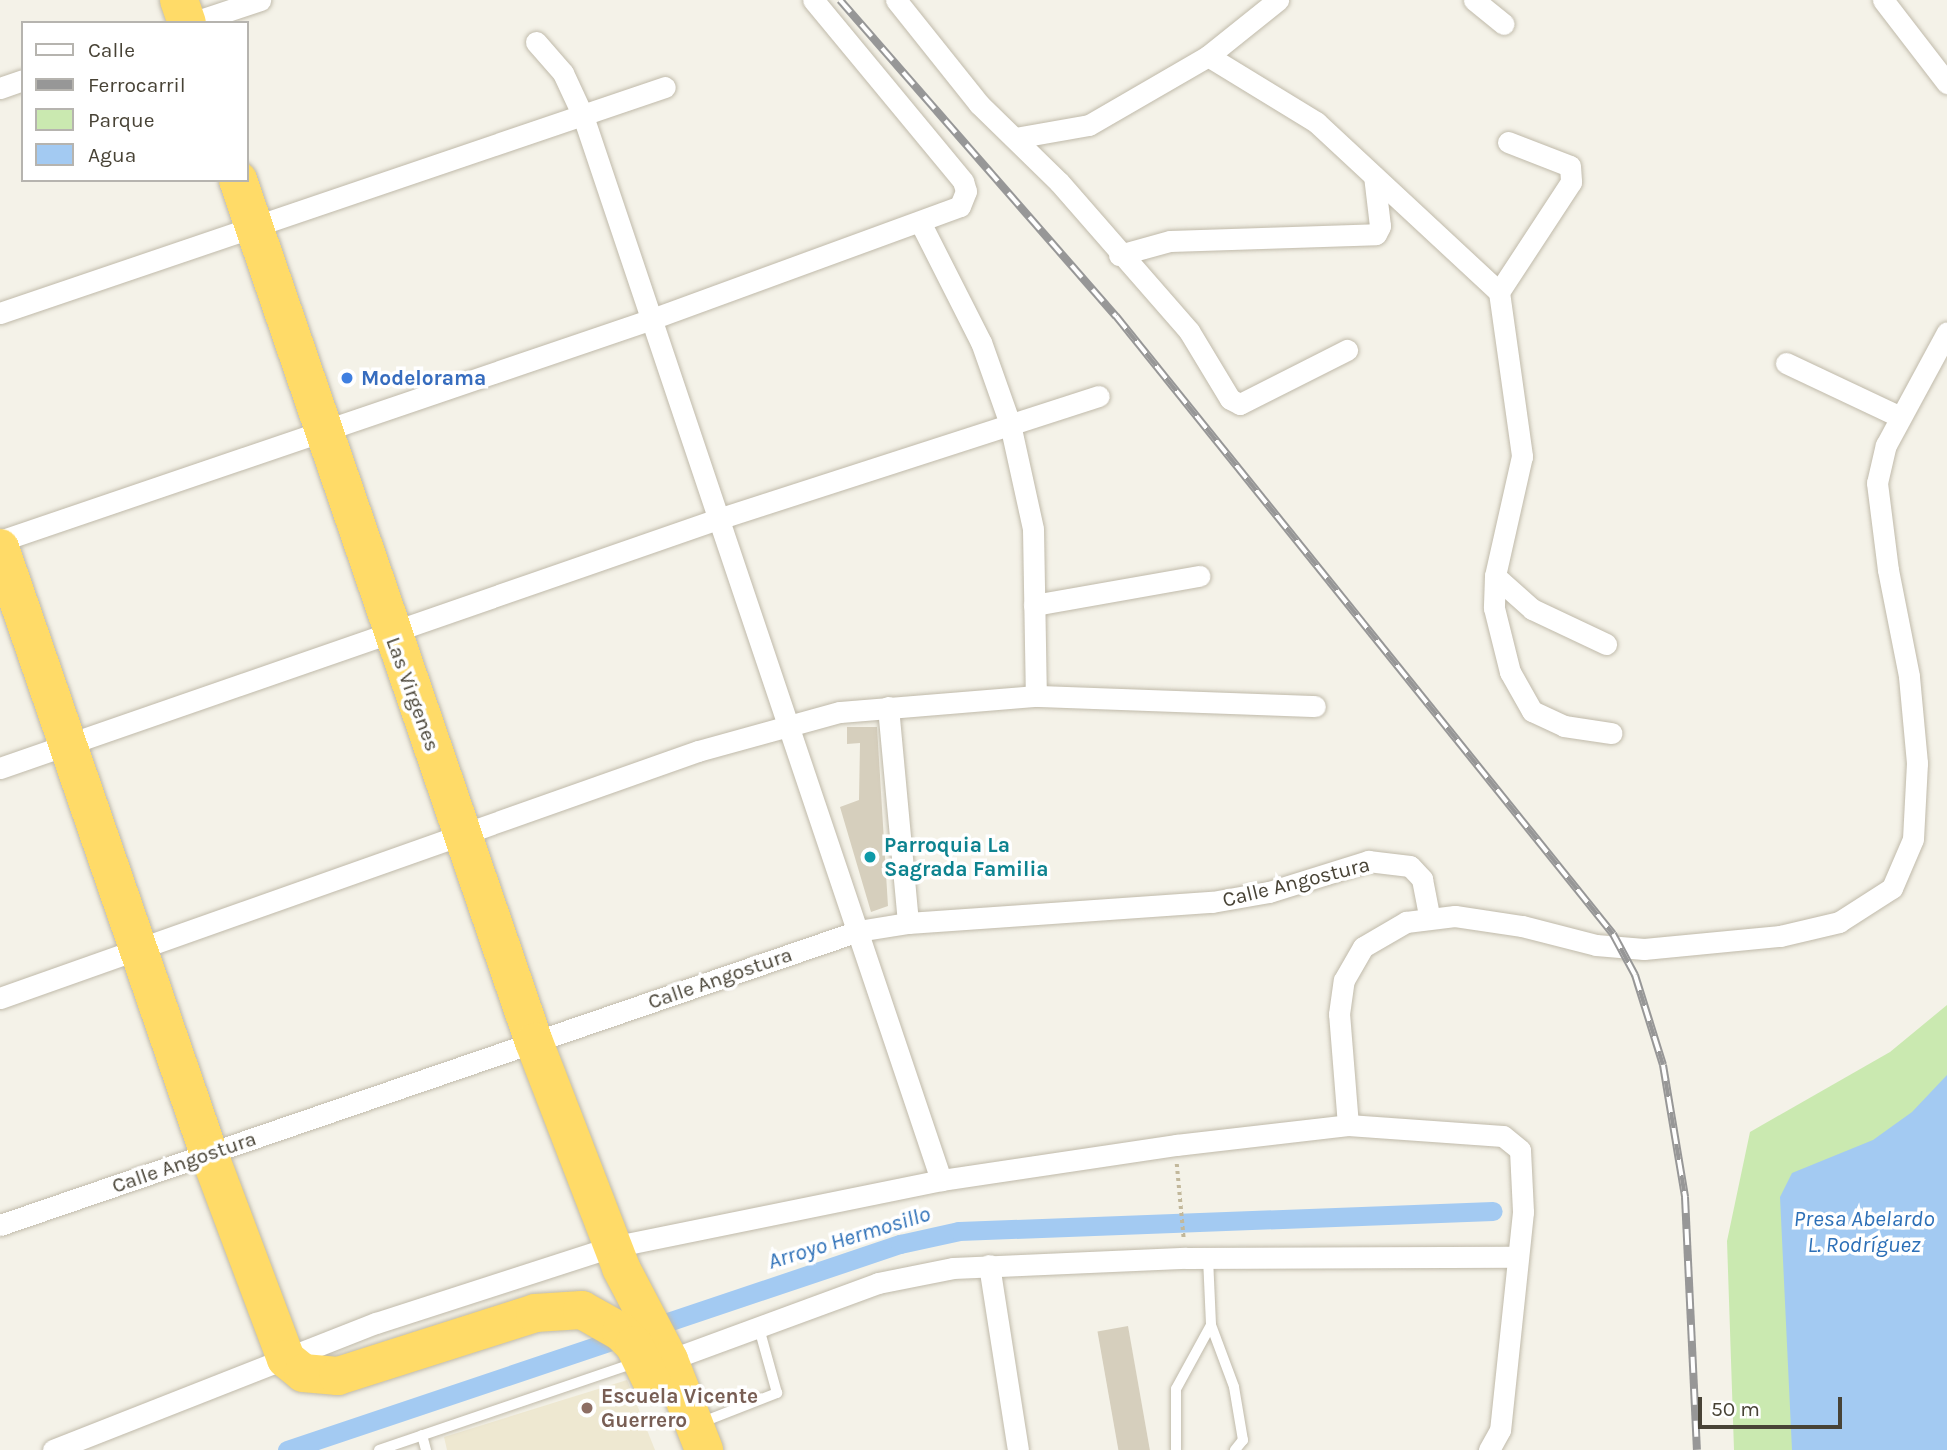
<!DOCTYPE html>
<html>
<head>
<meta charset="utf-8">
<style>
	body { margin:0 }
	#map { position:relative; width:1947px; height:1450px; overflow:hidden; background:#f4f2e8; font-family:Karla,sans-serif }
	div>[style] { position:absolute }
	.education>* { inset:0; background:#eee8d1 }
	.green>* { inset:0; background:#cae9b0 }
	.water>* { inset:0; background:#a3caf2 }
	.canal>* { height:19px; margin:-9.5px; padding:0 9.5px; transform-origin:9.5px; border-radius:9.5px; background:#a3caf2 }
	.building>* { inset:0; background:#d6cfbd; transform-origin:0 0 }
	.path>* { height:3.5px; margin-top:-1.75px; transform-origin:0; background:repeating-linear-gradient(90deg,#c2b89b 0 3.5px,transparent 0 7px) }
	.roads { filter:drop-shadow(0 0 2px #c0baaa) drop-shadow(0 0 2px #c0baaa) }
	.lane>* { height:10px; margin:-5px; padding:0 5px; transform-origin:5px; border-radius:5px; background:#fff }
	.street>* { height:21px; margin:-10.5px; padding:0 10.5px; transform-origin:10.5px; border-radius:10.5px; background:#fff }
	.highway>* { height:38px; margin:-19px; padding:0 19px; transform-origin:19px; border-radius:19px; background:#ffdb68 }
	.rail>* { height:8px; margin-top:-4px; transform-origin:0; background:repeating-linear-gradient(90deg,#fff 0 16px,#979797 0 32px); box-sizing:border-box; border-block:2px solid #979797 }
	.dots>* { width:19px; height:19px; translate:-50% -50%; box-sizing:border-box; border:4px solid #fff; border-radius:50% }
	span { translate:-50% -50%; white-space:nowrap; text-align:center; line-height:1.15; -webkit-text-stroke:7px #fff; paint-order:stroke }
	.shop-label { font-size:21px; color:#366cbe; font-weight:700 }
	.left { translate:0 -50%; text-align:left }
	.street-label { font-size:21px; color:#484336 }
	.culture-label { font-size:21px; color:#0d838f; font-weight:700 }
	.education-label { font-size:21px; color:#785e54; font-weight:700 }
	.water-label { font-size:23px; color:#2c6fb7; font-style:italic }
	.legend { position:absolute; left:21px; top:21px; width:228px; height:161px; box-sizing:border-box; background:#fff; border:2px solid #b6b4af; margin:0; padding:9px 12px; list-style:none; font-size:21px; color:#484336 }
	.legend li { display:flex; align-items:center; gap:14px; height:35px }
	.legend b { width:35px; border:2px solid #b6b4af }
	.scale { position:absolute; left:1698px; top:1397px; width:144px; height:32px; box-sizing:border-box; border:4px solid #484336; border-top:0; padding-left:9px; font-size:21px; line-height:24px; white-space:nowrap; color:#484336; -webkit-text-stroke:5px #fff; paint-order:stroke }
</style>
</head>
<body>
<div id="map">
	<div class="education">
		<i style="clip-path:polygon(627px 1380px,655px 1450px,447px 1450px,444px 1437px)"></i>
	</div>
	<div class="green">
		<i style="clip-path:polygon(1947px 1005px,1947px 1450px,1734px 1450px,1727px 1241px,1750px 1132px,1890px 1052px)"></i>
	</div>
	<div class="water">
		<i style="clip-path:polygon(1947px 1075px,1947px 1450px,1792px 1450px,1780px 1197px,1792px 1173px,1873px 1140px,1912px 1112px)"></i>
	</div>
	<div class="canal">
		<i style="left:287px;top:1450px;width:647px;rotate:-18.58deg"></i>
		<i style="left:900px;top:1244px;width:60px;rotate:-12.4deg"></i>
		<i style="left:959px;top:1231px;width:534px;rotate:-2.14deg"></i>
	</div>
	<div class="building">
		<i style="clip-path:polygon(847px 727px,877px 727px,888px 906px,871px 912px,840px 807px,859px 800px,860px 743px,847px 744px)"></i>
		<i style="left:1128px;top:1326px;width:126px;height:31px;rotate:80deg"></i>
	</div>
	<div class="path">
		<i style="left:1177px;top:1164px;width:76px;rotate:84.7deg"></i>
	</div>
	<div class="roads">
		<div class="lane">
			<i style="left:1208px;top:1258px;width:67px;rotate:87.4deg"></i>
			<i style="left:1211px;top:1325px;width:66px;rotate:69.6deg"></i>
			<i style="left:1234px;top:1387px;width:54px;rotate:80.4deg"></i>
			<i style="left:1243px;top:1440px;width:13px;rotate:129deg"></i>
			<i style="left:700px;top:1423px;width:83px;rotate:-21.3deg"></i>
			<i style="left:777px;top:1393px;width:67px;rotate:-105.5deg"></i>
			<i style="left:422px;top:1435px;width:16px;rotate:75deg"></i>
			<i style="left:379px;top:1450px;width:270px;rotate:-18.8deg"></i>
			<i style="left:1176px;top:1450px;width:61px;rotate:-90deg"></i>
			<i style="left:1176px;top:1389px;width:73px;rotate:-61.3deg"></i>
		</div>
		<div class="street">
			<i style="left:896px;top:0;width:133px;rotate:51.4deg"></i>
			<i style="left:979px;top:104px;width:112px;rotate:44.3deg"></i>
			<i style="left:1059px;top:182px;width:198px;rotate:48.9deg"></i>
			<i style="left:1189px;top:331px;width:79px;rotate:58.9deg"></i>
			<i style="left:1230px;top:399px;width:11px;rotate:27deg"></i>
			<i style="left:1240px;top:404px;width:120px;rotate:-26.8deg"></i>
			<i style="left:1474px;top:0;width:38px;rotate:39deg"></i>
			<i style="left:1883px;top:0;width:105px;rotate:52.4deg"></i>
			<i style="left:191px;top:23px;width:73px;rotate:-18.4deg"></i>
			<i style="left:536px;top:42px;width:41px;rotate:48.9deg"></i>
			<i style="left:563px;top:73px;width:47px;rotate:65.1deg"></i>
			<i style="left:583px;top:116px;width:1123px;rotate:71.4deg"></i>
			<i style="left:1208px;top:56px;width:127px;rotate:31.4deg"></i>
			<i style="left:1316px;top:122px;width:250px;rotate:42.9deg"></i>
			<i style="left:0;top:88px;width:24px;rotate:-19deg"></i>
			<i style="left:1015px;top:138px;width:75px;rotate:-10deg"></i>
			<i style="left:1089px;top:125px;width:138px;rotate:-30.1deg"></i>
			<i style="left:1208px;top:56px;width:90px;rotate:-38.7deg"></i>
			<i style="left:1508px;top:142px;width:66px;rotate:21.2deg"></i>
			<i style="left:1570px;top:166px;width:16px;rotate:86deg"></i>
			<i style="left:1571px;top:182px;width:131px;rotate:123.2deg"></i>
			<i style="left:1499px;top:292px;width:166px;rotate:82deg"></i>
			<i style="left:1522px;top:456px;width:123px;rotate:102.7deg"></i>
			<i style="left:1495px;top:576px;width:32px;rotate:92deg"></i>
			<i style="left:1494px;top:608px;width:66px;rotate:76deg"></i>
			<i style="left:1510px;top:672px;width:45px;rotate:60.6deg"></i>
			<i style="left:1532px;top:711px;width:35px;rotate:25deg"></i>
			<i style="left:1564px;top:726px;width:48px;rotate:8.5deg"></i>
			<i style="left:920px;top:222px;width:135px;rotate:63.1deg"></i>
			<i style="left:981px;top:342px;width:87px;rotate:70.5deg"></i>
			<i style="left:1010px;top:424px;width:107px;rotate:77.6deg"></i>
			<i style="left:1033px;top:529px;width:167px;rotate:89deg"></i>
			<i style="left:1119px;top:255px;width:53px;rotate:-15.4deg"></i>
			<i style="left:1170px;top:241px;width:206px;rotate:-1.9deg"></i>
			<i style="left:1376px;top:234px;width:9px;rotate:-63deg"></i>
			<i style="left:1380px;top:226px;width:50px;rotate:-96.8deg"></i>
			<i style="left:0;top:313px;width:702px;rotate:-18.77deg"></i>
			<i style="left:1786px;top:363px;width:126px;rotate:25.3deg"></i>
			<i style="left:0;top:541px;width:686px;rotate:-18.8deg"></i>
			<i style="left:649px;top:320px;width:331px;rotate:-20.1deg"></i>
			<i style="left:960px;top:206px;width:16px;rotate:-68deg"></i>
			<i style="left:966px;top:191px;width:10px;rotate:-107deg"></i>
			<i style="left:963px;top:181px;width:235px;rotate:-129.6deg"></i>
			<i style="left:1495px;top:576px;width:50px;rotate:41.7deg"></i>
			<i style="left:1532px;top:609px;width:82px;rotate:25.3deg"></i>
			<i style="left:1034px;top:605px;width:168px;rotate:-10deg"></i>
			<i style="left:888px;top:707px;width:217px;rotate:84.7deg"></i>
			<i style="left:0;top:768px;width:760px;rotate:-19.13deg"></i>
			<i style="left:718px;top:519px;width:400px;rotate:-17.9deg"></i>
			<i style="left:0;top:998px;width:740px;rotate:-19.49deg"></i>
			<i style="left:698px;top:751px;width:147px;rotate:-15.4deg"></i>
			<i style="left:840px;top:712px;width:197px;rotate:-4.7deg"></i>
			<i style="left:1036px;top:696px;width:279px;rotate:2.1deg"></i>
			<i style="left:1348px;top:1125px;width:111px;rotate:-94.6deg"></i>
			<i style="left:1339px;top:1014px;width:34px;rotate:-82deg"></i>
			<i style="left:1344px;top:980px;width:38px;rotate:-60deg"></i>
			<i style="left:1363px;top:947px;width:50px;rotate:-30.2deg"></i>
			<i style="left:1406px;top:922px;width:49px;rotate:-7deg"></i>
			<i style="left:1455px;top:916px;width:68px;rotate:8.5deg"></i>
			<i style="left:1522px;top:926px;width:76px;rotate:14.4deg"></i>
			<i style="left:1596px;top:945px;width:48px;rotate:4.8deg"></i>
			<i style="left:1644px;top:949px;width:137px;rotate:-5.5deg"></i>
			<i style="left:1780px;top:936px;width:61px;rotate:-13.3deg"></i>
			<i style="left:1839px;top:922px;width:63px;rotate:-32.7deg"></i>
			<i style="left:1892px;top:888px;width:53px;rotate:-66.8deg"></i>
			<i style="left:1913px;top:839px;width:76px;rotate:-87deg"></i>
			<i style="left:1917px;top:763px;width:87px;rotate:-95.3deg"></i>
			<i style="left:1909px;top:676px;width:108px;rotate:-101.2deg"></i>
			<i style="left:1888px;top:570px;width:88px;rotate:-97.2deg"></i>
			<i style="left:1877px;top:483px;width:39px;rotate:-77deg"></i>
			<i style="left:1886px;top:445px;width:128px;rotate:-61.6deg"></i>
			<i style="left:0;top:1225px;width:907px;rotate:-18.91deg"></i>
			<i style="left:858px;top:931px;width:51px;rotate:-9.1deg"></i>
			<i style="left:908px;top:923px;width:305px;rotate:-4deg"></i>
			<i style="left:1212px;top:902px;width:58px;rotate:-10deg"></i>
			<i style="left:1269px;top:892px;width:104px;rotate:-17.4deg"></i>
			<i style="left:1368px;top:861px;width:42px;rotate:6.8deg"></i>
			<i style="left:1410px;top:866px;width:18px;rotate:47deg"></i>
			<i style="left:1422px;top:879px;width:38px;rotate:79deg"></i>
			<i style="left:989px;top:1265px;width:187px;rotate:81.1deg"></i>
			<i style="left:669px;top:1360px;width:223px;rotate:-20.2deg"></i>
			<i style="left:878px;top:1283px;width:76px;rotate:-11.3deg"></i>
			<i style="left:953px;top:1268px;width:233px;rotate:-2.5deg"></i>
			<i style="left:1186px;top:1258px;width:331px;rotate:-0.2deg"></i>
			<i style="left:53px;top:1450px;width:347px;rotate:-21.5deg"></i>
			<i style="left:376px;top:1323px;width:248px;rotate:-17.9deg"></i>
			<i style="left:612px;top:1247px;width:336px;rotate:-11.5deg"></i>
			<i style="left:941px;top:1180px;width:238px;rotate:-8.5deg"></i>
			<i style="left:1176px;top:1145px;width:173px;rotate:-6.6deg"></i>
			<i style="left:1348px;top:1125px;width:155px;rotate:4.1deg"></i>
			<i style="left:1503px;top:1136px;width:22px;rotate:39deg"></i>
			<i style="left:1520px;top:1150px;width:62px;rotate:87.2deg"></i>
			<i style="left:1523px;top:1212px;width:219px;rotate:96deg"></i>
			<i style="left:1500px;top:1430px;width:23px;rotate:119deg"></i>
		</div>
		<div class="highway">
			<i style="left:179px;top:0;width:24px;rotate:71deg"></i>
			<i style="left:238px;top:180px;width:911px;rotate:71.05deg"></i>
			<i style="left:534px;top:1042px;width:242px;rotate:68.9deg"></i>
			<i style="left:621px;top:1268px;width:104px;rotate:62.4deg"></i>
			<i style="left:669px;top:1360px;width:97px;rotate:68.7deg"></i>
			<i style="left:0;top:548px;width:641px;rotate:70.97deg"></i>
			<i style="left:209px;top:1154px;width:219px;rotate:69.4deg"></i>
			<i style="left:286px;top:1359px;width:22px;rotate:39deg"></i>
			<i style="left:303px;top:1373px;width:35px;rotate:5deg"></i>
			<i style="left:338px;top:1376px;width:207px;rotate:-17.7deg"></i>
			<i style="left:535px;top:1313px;width:47px;rotate:-3.7deg"></i>
			<i style="left:582px;top:1310px;width:45px;rotate:29.4deg"></i>
			<i style="left:621px;top:1332px;width:18px;rotate:45deg"></i>
			<i style="left:634px;top:1345px;width:41px;rotate:64.1deg"></i>
		</div>
	</div>
	<div class="rail">
		<i style="left:840px;top:0;width:420px;rotate:48.9deg"></i>
		<i style="left:1116px;top:316px;width:793px;rotate:51.19deg"></i>
		<i style="left:1613px;top:934px;width:47px;rotate:61.8deg"></i>
		<i style="left:1635px;top:975px;width:94px;rotate:72.7deg"></i>
		<i style="left:1663px;top:1065px;width:134px;rotate:80.5deg"></i>
		<i style="left:1685px;top:1197px;width:253px;rotate:87.3deg"></i>
	</div>
	<div class="dots">
		<i style="left:347px;top:378px;background:#3f7fe0"></i>
		<i style="left:870px;top:857px;background:#0f9aa8"></i>
		<i style="left:587px;top:1408px;background:#8d6e63"></i>
	</div>
	<div class="shop-label">
		<span class="left" style="left:361px;top:378px">Modelorama</span>
	</div>
	<div class="street-label">
		<span style="left:413px;top:694px;rotate:70deg">Las Virgenes</span>
		<span style="left:1296px;top:882px;rotate:-14deg">Calle Angostura</span>
		<span style="left:720px;top:978px;rotate:-19deg">Calle Angostura</span>
		<span style="left:184px;top:1162px;rotate:-19deg">Calle Angostura</span>
	</div>
	<div class="culture-label">
		<span class="left" style="left:884px;top:857px">Parroquia La<br>Sagrada Familia</span>
	</div>
	<div class="education-label">
		<span class="left" style="left:601px;top:1408px">Escuela Vicente<br>Guerrero</span>
	</div>
	<div class="water-label">
		<span style="left:1864px;top:1232px">Presa Abelardo<br>L. Rodríguez</span>
		<span style="left:849px;top:1238px;rotate:-17deg">Arroyo Hermosillo</span>
	</div>
	<ul class="legend">
	<li><b style="height:9px;background:#fff"></b>Calle</li>
	<li><b style="height:9px;background:#979797"></b>Ferrocarril</li>
	<li><b style="height:19px;background:#cae9b0"></b>Parque</li>
	<li><b style="height:19px;background:#a3caf2"></b>Agua</li>
	</ul>
	<div class="scale">50 m</div>
</div>
</body>
</html>
